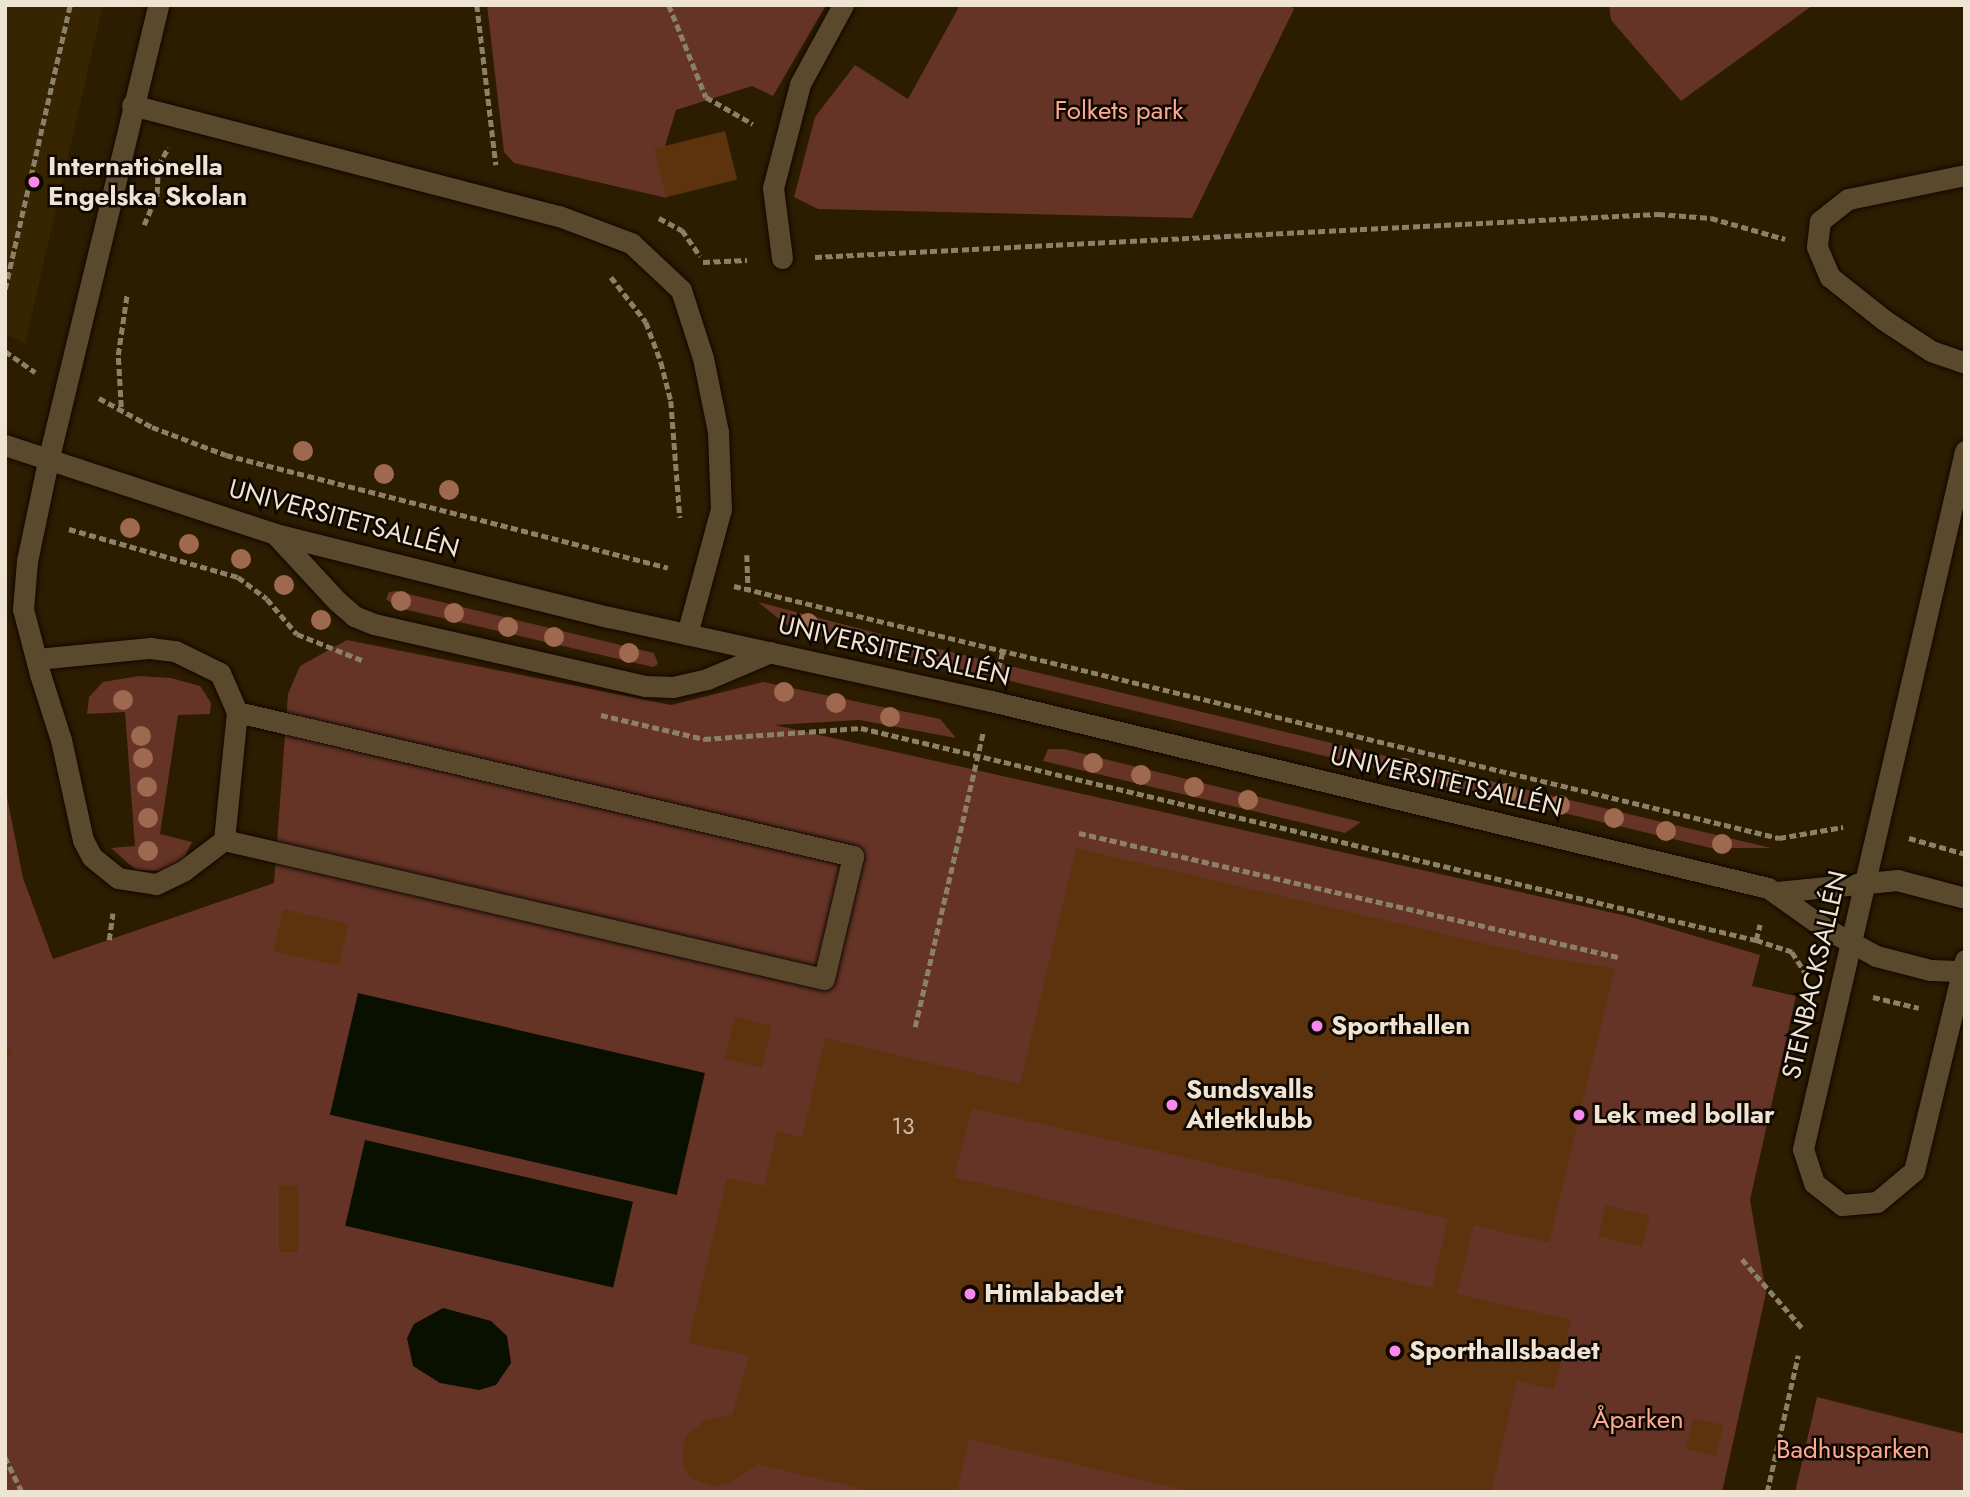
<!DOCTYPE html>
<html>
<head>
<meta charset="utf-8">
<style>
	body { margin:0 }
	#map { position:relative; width:1970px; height:1497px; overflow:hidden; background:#2c1c00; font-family:Jost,sans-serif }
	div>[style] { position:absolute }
	.built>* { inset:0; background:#372400 }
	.green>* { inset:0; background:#653427 }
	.water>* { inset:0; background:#091000; transform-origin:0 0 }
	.building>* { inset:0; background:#5d330e; transform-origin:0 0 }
	.path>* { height:4.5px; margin-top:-2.25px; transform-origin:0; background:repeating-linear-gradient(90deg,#8d806a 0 7px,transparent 0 10.5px) }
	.roads { filter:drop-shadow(0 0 2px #120700) drop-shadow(0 0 2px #120700) }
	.service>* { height:21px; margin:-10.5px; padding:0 10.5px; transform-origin:10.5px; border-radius:10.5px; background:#5a492c }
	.minor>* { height:21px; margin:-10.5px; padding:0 10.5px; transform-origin:10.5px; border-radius:10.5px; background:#5a492c }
	.tertiary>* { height:21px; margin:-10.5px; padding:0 10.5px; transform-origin:10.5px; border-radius:10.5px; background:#5a492c }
	.trees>* { width:20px; height:20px; margin:-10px; border-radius:50%; background:#9f694f }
	.dots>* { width:19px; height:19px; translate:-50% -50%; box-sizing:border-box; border:4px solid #0f0801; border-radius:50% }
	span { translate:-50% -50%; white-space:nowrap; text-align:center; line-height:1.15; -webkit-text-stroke:5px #0f0801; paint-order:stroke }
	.number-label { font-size:23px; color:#cab8a2 }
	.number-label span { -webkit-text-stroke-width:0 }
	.park-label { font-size:26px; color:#fda890 }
	.poi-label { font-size:26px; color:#efe4d4; font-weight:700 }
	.left { translate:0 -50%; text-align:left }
	.street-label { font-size:26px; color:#efe4d4 }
	.frame { position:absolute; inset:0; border:7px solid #efe4d4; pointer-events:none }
</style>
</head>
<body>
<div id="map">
	<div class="built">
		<i style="clip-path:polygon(5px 5px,103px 5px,25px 344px,5px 333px)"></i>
	</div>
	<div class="green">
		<i style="clip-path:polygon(487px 5px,826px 5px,773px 96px,752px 86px,676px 110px,665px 146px,667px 198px,514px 163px,504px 152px)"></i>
		<i style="clip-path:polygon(960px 5px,1289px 5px,1294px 9px,1192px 218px,818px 209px,794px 197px,815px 117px,855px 65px,908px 99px)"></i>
		<i style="clip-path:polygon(1609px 5px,1813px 5px,1681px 101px,1611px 20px)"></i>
		<i style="clip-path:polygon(396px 591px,654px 653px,658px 664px,653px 667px,399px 608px,386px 599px,389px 592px)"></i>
		<i style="clip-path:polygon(758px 602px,918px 644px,1771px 848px,1711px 848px,792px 629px)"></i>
		<i style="clip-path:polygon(347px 640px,671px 705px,763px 682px,940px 719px,956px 738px,859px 720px,775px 725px,1627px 916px,1760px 955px,1752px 986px,1796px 996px,1750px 1200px,1766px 1293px,1722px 1492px,5px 1492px,5px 787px,23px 878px,53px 959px,274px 883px,288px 694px,300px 666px)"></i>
		<i style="clip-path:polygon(139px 676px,171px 678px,200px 686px,211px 703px,210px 714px,178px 715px,160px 834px,192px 842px,183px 860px,161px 871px,136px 870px,111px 848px,135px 846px,125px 712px,87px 714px,89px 697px,103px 682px)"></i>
		<i style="clip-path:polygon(1048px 749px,1064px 749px,1361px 822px,1345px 833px,1043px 761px)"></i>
		<i style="clip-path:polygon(1817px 1397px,1965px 1434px,1965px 1492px,1795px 1492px)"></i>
	</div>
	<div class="water">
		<i style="left:358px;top:993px;width:356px;height:125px;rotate:13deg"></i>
		<i style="left:365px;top:1140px;width:275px;height:88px;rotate:13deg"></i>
		<i style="clip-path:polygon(443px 1308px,491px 1321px,507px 1336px,511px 1363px,496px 1385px,479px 1390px,440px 1383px,413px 1366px,407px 1338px,414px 1324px)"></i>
	</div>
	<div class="building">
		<i style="left:725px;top:131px;width:50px;height:73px;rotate:76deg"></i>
		<i style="clip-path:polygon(evenodd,1076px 848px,1547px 958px,1615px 968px,1549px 1243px,1474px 1225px,1457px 1294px,1571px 1320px,1554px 1390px,1517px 1381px,1491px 1492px,1192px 1492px,969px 1439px,957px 1492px,874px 1492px,757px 1464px,727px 1484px,714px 1487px,691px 1478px,682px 1463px,685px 1437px,705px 1420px,732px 1415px,749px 1356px,688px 1343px,727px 1178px,764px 1186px,777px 1131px,802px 1137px,825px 1038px,1020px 1084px,1076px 848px,972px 1108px,1448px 1219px,1432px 1288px,954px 1177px,972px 1108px)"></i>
		<i style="left:283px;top:909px;width:67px;height:43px;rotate:13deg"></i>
		<i style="left:735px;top:1017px;width:38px;height:43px;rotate:14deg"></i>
		<i style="clip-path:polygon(5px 1045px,13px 1051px,5px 1062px)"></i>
		<i style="left:279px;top:1186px;width:19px;height:66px"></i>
		<i style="left:1606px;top:1205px;width:45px;height:32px;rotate:14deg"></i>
		<i style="left:1693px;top:1418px;width:31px;height:32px;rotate:13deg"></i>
	</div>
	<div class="path">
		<i style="left:477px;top:5px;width:161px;rotate:83.2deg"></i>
		<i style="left:669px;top:5px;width:99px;rotate:68.1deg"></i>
		<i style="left:706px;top:97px;width:54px;rotate:29.9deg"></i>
		<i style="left:659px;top:218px;width:26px;rotate:28deg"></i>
		<i style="left:682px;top:230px;width:32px;rotate:55deg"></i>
		<i style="left:144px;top:225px;width:34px;rotate:-67deg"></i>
		<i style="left:157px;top:194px;width:28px;rotate:-88deg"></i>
		<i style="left:158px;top:166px;width:21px;rotate:-61deg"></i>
		<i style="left:815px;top:257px;width:844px;rotate:-2.92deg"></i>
		<i style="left:1658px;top:214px;width:53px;rotate:4.3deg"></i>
		<i style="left:1711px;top:218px;width:77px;rotate:15.8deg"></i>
		<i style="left:703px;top:262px;width:44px;rotate:-2.6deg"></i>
		<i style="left:611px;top:277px;width:57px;rotate:52.1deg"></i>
		<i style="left:646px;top:322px;width:43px;rotate:69.4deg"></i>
		<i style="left:661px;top:362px;width:40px;rotate:75.6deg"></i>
		<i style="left:671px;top:401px;width:117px;rotate:85.6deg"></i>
		<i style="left:5px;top:289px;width:291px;rotate:-77.1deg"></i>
		<i style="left:5px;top:351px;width:37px;rotate:35deg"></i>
		<i style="left:99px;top:398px;width:60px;rotate:28.7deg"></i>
		<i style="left:152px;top:427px;width:79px;rotate:20.7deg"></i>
		<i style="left:226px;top:455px;width:456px;rotate:14.3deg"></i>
		<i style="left:121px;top:407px;width:52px;rotate:-93.3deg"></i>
		<i style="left:118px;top:355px;width:62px;rotate:-81.6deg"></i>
		<i style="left:69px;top:529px;width:176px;rotate:15.9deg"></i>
		<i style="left:238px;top:577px;width:36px;rotate:37deg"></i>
		<i style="left:267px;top:599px;width:46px;rotate:49.4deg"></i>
		<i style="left:297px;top:634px;width:72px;rotate:21.9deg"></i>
		<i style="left:747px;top:555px;width:34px;rotate:88deg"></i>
		<i style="left:734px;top:586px;width:1075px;rotate:13.56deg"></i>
		<i style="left:1779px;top:838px;width:65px;rotate:-9.8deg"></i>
		<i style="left:998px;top:669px;width:20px;rotate:-75deg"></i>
		<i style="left:601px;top:715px;width:106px;rotate:13.1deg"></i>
		<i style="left:704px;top:739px;width:157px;rotate:-4deg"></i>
		<i style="left:861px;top:728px;width:920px;rotate:13.33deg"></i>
		<i style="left:1756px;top:940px;width:38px;rotate:18deg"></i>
		<i style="left:1792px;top:952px;width:27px;rotate:57deg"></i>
		<i style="left:1079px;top:833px;width:553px;rotate:12.96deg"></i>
		<i style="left:1909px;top:838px;width:58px;rotate:15.9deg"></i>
		<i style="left:109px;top:940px;width:27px;rotate:-82deg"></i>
		<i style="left:1756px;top:940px;width:16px;rotate:-76deg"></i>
		<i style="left:1873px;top:997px;width:47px;rotate:13.4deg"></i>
		<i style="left:915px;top:1027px;width:303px;rotate:-77deg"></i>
		<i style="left:1742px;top:1259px;width:94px;rotate:48.9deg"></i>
		<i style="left:5px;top:1457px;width:39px;rotate:64deg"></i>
		<i style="left:1733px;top:1492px;width:39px"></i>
		<i style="left:1767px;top:1492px;width:140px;rotate:-77.2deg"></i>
	</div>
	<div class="roads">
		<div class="service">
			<i style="left:782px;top:258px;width:71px;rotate:-97.3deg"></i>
			<i style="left:773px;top:188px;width:107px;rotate:-75.4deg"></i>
			<i style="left:800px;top:84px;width:90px;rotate:-61.4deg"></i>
			<i style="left:275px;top:534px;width:91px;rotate:47.2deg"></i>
			<i style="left:337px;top:601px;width:23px;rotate:41deg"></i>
			<i style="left:354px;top:616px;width:22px;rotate:22deg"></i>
			<i style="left:374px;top:624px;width:278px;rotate:12.9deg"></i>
			<i style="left:645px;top:686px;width:28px;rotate:2deg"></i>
			<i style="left:673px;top:687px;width:35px;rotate:-13deg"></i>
			<i style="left:707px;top:679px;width:69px;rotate:-22.9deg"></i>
			<i style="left:37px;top:659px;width:114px;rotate:-5.6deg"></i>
			<i style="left:150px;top:648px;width:25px;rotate:7deg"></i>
			<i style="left:175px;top:651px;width:50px;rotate:26.1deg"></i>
			<i style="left:220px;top:673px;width:43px;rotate:66.4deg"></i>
			<i style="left:237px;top:712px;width:633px;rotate:13.16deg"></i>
			<i style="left:853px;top:856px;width:126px;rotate:103.3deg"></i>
			<i style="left:824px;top:979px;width:616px;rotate:-166.96deg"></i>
			<i style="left:224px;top:840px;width:51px;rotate:142.9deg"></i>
			<i style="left:183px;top:871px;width:30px;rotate:154deg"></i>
			<i style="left:156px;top:884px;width:38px;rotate:-171deg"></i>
			<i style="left:118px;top:878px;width:33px;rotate:-141deg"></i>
			<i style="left:92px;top:857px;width:19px;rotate:-118deg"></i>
			<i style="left:83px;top:840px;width:102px;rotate:-102.4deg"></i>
			<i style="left:61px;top:740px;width:69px;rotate:-107.7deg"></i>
			<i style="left:40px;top:674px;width:67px;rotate:-104.7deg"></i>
			<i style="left:23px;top:609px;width:48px;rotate:-85.2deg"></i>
			<i style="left:27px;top:561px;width:102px;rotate:-78.1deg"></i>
			<i style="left:224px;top:840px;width:129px;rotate:-84.2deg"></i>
		</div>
		<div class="minor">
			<i style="left:132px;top:105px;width:441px;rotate:14.6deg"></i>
			<i style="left:559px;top:216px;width:77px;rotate:20.6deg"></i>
			<i style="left:631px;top:243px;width:69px;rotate:43.2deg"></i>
			<i style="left:681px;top:290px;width:71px;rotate:72.1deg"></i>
			<i style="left:703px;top:358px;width:76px;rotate:78.5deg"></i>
			<i style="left:718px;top:432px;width:77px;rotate:87.8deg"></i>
			<i style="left:721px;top:509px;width:130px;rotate:105.2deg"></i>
			<i style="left:1965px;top:175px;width:119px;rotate:168.4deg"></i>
			<i style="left:1848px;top:199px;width:36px;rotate:142deg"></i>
			<i style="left:1820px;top:221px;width:26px;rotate:97deg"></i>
			<i style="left:1817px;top:247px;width:33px;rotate:67deg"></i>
			<i style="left:1830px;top:277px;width:69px;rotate:38.5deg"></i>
			<i style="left:1884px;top:320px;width:56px;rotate:33.4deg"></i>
			<i style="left:1931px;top:351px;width:36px;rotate:19deg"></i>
			<i style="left:1965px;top:451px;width:717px;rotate:103.07deg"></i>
			<i style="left:1803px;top:1149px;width:36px;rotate:72deg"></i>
			<i style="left:1814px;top:1183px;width:36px;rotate:38deg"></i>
			<i style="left:1842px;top:1205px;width:35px;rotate:-5deg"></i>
			<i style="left:1877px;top:1202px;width:48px;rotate:-40deg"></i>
			<i style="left:1914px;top:1171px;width:217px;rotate:-76.4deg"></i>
			<i style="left:48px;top:461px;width:469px;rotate:-76.4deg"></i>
		</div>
		<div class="tertiary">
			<i style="left:5px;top:445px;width:284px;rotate:18.2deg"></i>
			<i style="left:275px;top:534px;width:344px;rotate:14deg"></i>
			<i style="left:609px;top:617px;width:391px;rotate:12.4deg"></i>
			<i style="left:991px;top:701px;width:799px;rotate:13.53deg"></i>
			<i style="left:1768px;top:888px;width:67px;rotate:35.3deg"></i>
			<i style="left:1823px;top:927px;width:60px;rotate:28.7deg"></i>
			<i style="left:1876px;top:956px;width:56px;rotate:14.5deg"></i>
			<i style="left:1930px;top:970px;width:35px;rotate:2deg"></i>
			<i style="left:1777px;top:892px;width:121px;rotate:-5.7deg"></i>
			<i style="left:1897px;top:880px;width:70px;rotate:14.8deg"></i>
		</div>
	</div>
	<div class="trees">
		<i style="left:303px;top:451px"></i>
		<i style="left:384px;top:474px"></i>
		<i style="left:449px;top:490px"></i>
		<i style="left:130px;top:528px"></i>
		<i style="left:189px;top:544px"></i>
		<i style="left:241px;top:559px"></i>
		<i style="left:284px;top:585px"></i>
		<i style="left:401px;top:601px"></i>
		<i style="left:454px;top:613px"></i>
		<i style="left:321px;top:620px"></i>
		<i style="left:808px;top:623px"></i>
		<i style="left:508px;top:627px"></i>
		<i style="left:554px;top:637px"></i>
		<i style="left:629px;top:653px"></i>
		<i style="left:784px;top:692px"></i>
		<i style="left:123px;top:700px"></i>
		<i style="left:836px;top:703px"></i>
		<i style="left:890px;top:717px"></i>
		<i style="left:141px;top:736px"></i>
		<i style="left:143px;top:758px"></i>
		<i style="left:1093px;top:763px"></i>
		<i style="left:1404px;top:768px"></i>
		<i style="left:1141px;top:775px"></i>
		<i style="left:1454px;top:780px"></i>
		<i style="left:147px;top:787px"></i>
		<i style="left:1194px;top:787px"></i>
		<i style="left:1507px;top:793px"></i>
		<i style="left:1248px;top:800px"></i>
		<i style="left:1560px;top:805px"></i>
		<i style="left:148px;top:818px"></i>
		<i style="left:1614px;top:818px"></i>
		<i style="left:1666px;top:831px"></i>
		<i style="left:1722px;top:844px"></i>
		<i style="left:148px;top:851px"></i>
	</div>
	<div class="dots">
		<i style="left:34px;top:182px;background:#f788ec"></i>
		<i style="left:1317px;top:1026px;background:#f788ec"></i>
		<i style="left:1172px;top:1105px;background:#f788ec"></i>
		<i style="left:1579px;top:1115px;background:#f788ec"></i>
		<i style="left:970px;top:1294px;background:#f788ec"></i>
		<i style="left:1395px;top:1351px;background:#f788ec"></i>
	</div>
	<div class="number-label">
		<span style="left:903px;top:1126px">13</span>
	</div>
	<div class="park-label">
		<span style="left:1119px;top:111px">Folkets park</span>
		<span style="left:1638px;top:1420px">Åparken</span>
		<span style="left:1853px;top:1450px">Badhusparken</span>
	</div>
	<div class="poi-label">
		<span class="left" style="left:48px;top:182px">Internationella<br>Engelska Skolan</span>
		<span class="left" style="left:1331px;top:1026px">Sporthallen</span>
		<span class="left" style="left:1186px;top:1105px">Sundsvalls<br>Atletklubb</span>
		<span class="left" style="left:1593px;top:1115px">Lek med bollar</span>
		<span class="left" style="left:984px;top:1294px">Himlabadet</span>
		<span class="left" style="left:1409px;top:1351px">Sporthallsbadet</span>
	</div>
	<div class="street-label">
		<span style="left:344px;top:519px;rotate:15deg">UNIVERSITETSALLÉN</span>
		<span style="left:894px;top:651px;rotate:13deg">UNIVERSITETSALLÉN</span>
		<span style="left:1446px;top:782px;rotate:13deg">UNIVERSITETSALLÉN</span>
		<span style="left:1815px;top:975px;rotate:-77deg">STENBACKSALLÉN</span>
	</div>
	<div class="frame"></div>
</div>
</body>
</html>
